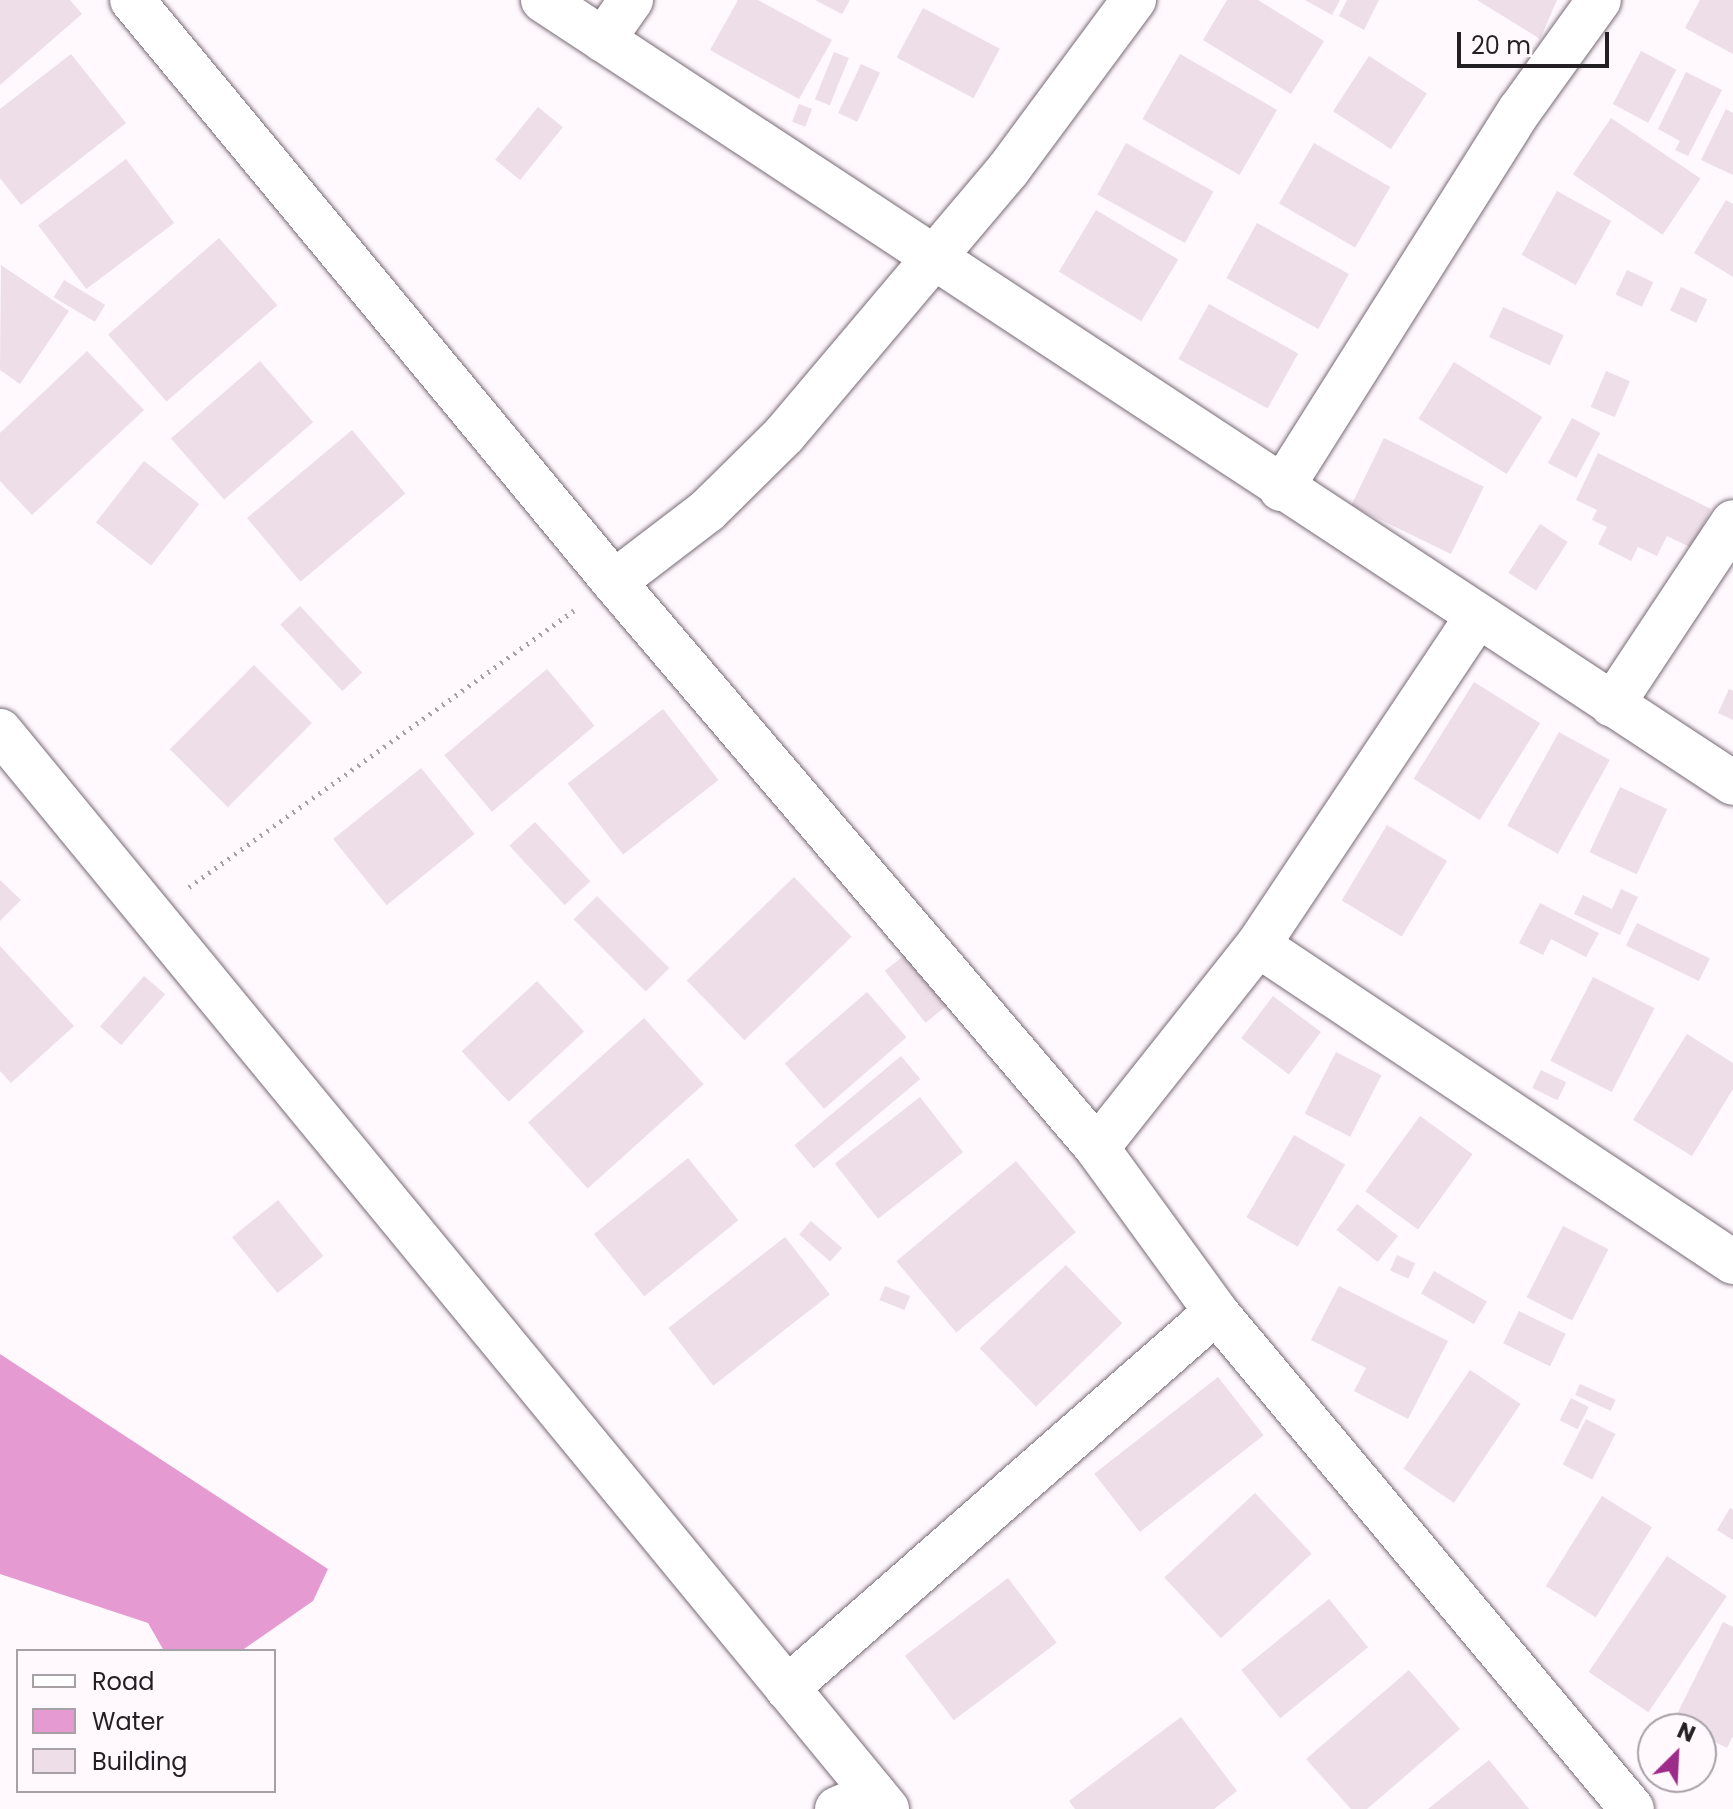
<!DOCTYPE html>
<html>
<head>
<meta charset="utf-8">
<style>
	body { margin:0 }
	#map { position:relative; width:1733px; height:1809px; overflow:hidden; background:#fff8fd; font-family:Poppins,sans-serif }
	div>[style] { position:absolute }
	.water>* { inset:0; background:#e59ad2 }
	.building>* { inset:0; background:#eddee8; transform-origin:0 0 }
	.path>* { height:5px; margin-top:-2.5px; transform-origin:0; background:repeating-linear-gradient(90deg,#a7a0a5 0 2px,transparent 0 8px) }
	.roads { filter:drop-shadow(0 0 2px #786b75) drop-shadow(0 0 2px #786b75) }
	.minor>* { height:44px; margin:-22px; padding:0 22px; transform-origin:22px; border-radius:22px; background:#fff }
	span { translate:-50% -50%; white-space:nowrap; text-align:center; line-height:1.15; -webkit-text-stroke:7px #fff8fd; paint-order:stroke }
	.legend { position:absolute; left:16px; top:1649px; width:260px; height:144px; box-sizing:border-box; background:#fff8fd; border:2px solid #a7a1a6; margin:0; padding:10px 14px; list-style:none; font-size:24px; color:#241f23 }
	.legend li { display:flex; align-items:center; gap:16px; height:40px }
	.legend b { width:40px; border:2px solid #a7a1a6 }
	.north { position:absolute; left:1637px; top:1713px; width:80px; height:80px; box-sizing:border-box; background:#fff8fd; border:2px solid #a7a1a6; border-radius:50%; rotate:24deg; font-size:22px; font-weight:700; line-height:32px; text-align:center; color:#241f23 }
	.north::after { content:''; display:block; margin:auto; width:28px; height:36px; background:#9d2b89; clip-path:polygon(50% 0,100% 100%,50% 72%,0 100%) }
	.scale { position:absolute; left:1457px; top:32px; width:152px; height:36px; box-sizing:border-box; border:4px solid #241f23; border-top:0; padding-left:10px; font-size:24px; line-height:28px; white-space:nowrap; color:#241f23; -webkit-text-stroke:6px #fff8fd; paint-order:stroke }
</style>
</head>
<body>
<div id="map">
	<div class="water">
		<i style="clip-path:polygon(0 1354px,328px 1569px,313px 1601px,241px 1651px,164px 1651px,148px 1623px,0 1574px)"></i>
	</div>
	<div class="building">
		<i style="clip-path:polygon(0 0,70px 0,82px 14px,0 85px)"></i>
		<i style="clip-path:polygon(738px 0,758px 0,832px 40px,799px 99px,710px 50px)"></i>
		<i style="clip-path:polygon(815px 0,850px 0,842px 14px)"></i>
		<i style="clip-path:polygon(1227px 0,1258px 0,1324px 41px,1291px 94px,1203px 40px)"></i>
		<i style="clip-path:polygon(1305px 0,1340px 0,1332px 15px)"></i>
		<i style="clip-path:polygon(1347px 0,1379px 0,1364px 30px,1339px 16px)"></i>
		<i style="clip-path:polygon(1477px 0,1557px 0,1540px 39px)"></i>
		<i style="clip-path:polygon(1700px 0,1733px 0,1733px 54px,1685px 28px)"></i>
		<i style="left:923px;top:8px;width:87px;height:56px;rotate:28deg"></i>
		<i style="left:1641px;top:51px;width:40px;height:60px;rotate:28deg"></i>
		<i style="left:834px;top:52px;width:16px;height:51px;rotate:22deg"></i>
		<i style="clip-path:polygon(71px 54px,126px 123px,21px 205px,0 178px,0 109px)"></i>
		<i style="left:1180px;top:54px;width:112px;height:75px;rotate:30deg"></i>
		<i style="left:1369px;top:56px;width:69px;height:66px;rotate:33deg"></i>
		<i style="left:861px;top:64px;width:21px;height:54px;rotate:25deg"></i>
		<i style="clip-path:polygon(1686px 72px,1722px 90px,1688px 156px,1675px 150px,1680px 141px,1658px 129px)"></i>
		<i style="left:799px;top:104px;width:14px;height:19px;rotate:21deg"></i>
		<i style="left:538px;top:107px;width:32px;height:68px;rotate:39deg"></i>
		<i style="clip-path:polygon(1726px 109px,1733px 113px,1733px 175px,1701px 160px)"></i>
		<i style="left:1611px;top:118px;width:108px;height:68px;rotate:34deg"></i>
		<i style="left:1126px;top:143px;width:100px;height:59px;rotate:29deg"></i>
		<i style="left:1314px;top:143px;width:88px;height:70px;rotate:30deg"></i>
		<i style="left:126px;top:159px;width:80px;height:110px;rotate:53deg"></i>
		<i style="left:1557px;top:191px;width:62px;height:73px;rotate:29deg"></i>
		<i style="clip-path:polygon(1726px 200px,1733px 204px,1733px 277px,1694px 253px)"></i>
		<i style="left:1096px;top:210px;width:96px;height:72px;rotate:31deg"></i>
		<i style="left:1257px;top:223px;width:105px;height:63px;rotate:29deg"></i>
		<i style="left:219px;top:238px;width:89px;height:147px;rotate:49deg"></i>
		<i style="clip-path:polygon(1px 265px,69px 311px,20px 384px,0 370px)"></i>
		<i style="left:1627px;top:270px;width:29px;height:27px;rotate:25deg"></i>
		<i style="left:64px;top:280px;width:48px;height:20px;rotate:31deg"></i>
		<i style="left:1681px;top:287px;width:29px;height:26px;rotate:25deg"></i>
		<i style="left:1209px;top:304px;width:102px;height:63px;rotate:29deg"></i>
		<i style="left:1503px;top:307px;width:67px;height:33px;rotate:25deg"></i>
		<i style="clip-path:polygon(87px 351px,144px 410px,32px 515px,0 481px,0 433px)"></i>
		<i style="left:260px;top:361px;width:81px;height:118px;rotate:49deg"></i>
		<i style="left:1454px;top:362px;width:104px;height:67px;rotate:32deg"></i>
		<i style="left:1606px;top:371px;width:26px;height:39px;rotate:23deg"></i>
		<i style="left:1572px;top:418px;width:32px;height:51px;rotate:28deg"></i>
		<i style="left:352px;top:430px;width:83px;height:137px;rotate:50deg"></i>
		<i style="left:1384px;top:438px;width:111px;height:75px;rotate:26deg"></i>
		<i style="clip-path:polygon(1598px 453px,1711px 509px,1692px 548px,1667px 536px,1657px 556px,1638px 547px,1631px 561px,1598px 544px,1607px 527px,1592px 520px,1597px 510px,1576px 500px)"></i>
		<i style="left:144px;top:461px;width:70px;height:78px;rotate:38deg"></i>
		<i style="left:1540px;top:524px;width:33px;height:58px;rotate:33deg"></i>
		<i style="left:300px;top:606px;width:91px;height:27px;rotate:47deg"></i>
		<i style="left:254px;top:665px;width:82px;height:119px;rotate:45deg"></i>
		<i style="left:547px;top:669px;width:74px;height:134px;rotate:50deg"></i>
		<i style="left:1474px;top:682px;width:78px;height:114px;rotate:32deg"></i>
		<i style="clip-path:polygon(1729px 689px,1733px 691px,1733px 720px,1718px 713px)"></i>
		<i style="left:663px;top:709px;width:90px;height:121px;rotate:52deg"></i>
		<i style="left:1559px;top:732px;width:58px;height:107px;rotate:29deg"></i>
		<i style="left:421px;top:768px;width:85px;height:113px;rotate:51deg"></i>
		<i style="left:1620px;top:787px;width:52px;height:72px;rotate:25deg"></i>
		<i style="left:535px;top:822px;width:81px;height:35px;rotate:47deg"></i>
		<i style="left:1387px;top:825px;width:70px;height:88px;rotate:31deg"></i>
		<i style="left:794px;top:877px;width:83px;height:149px;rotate:46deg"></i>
		<i style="clip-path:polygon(0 880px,21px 900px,0 921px)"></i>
		<i style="clip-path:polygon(1621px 889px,1638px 897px,1620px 935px,1574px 914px,1583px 895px,1612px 909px)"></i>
		<i style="left:597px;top:896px;width:102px;height:33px;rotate:45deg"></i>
		<i style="clip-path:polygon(1540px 903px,1599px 933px,1586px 957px,1551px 939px,1543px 955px,1519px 943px)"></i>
		<i style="left:1637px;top:923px;width:81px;height:25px;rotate:26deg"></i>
		<i style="clip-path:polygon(0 946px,74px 1026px,11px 1083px,0 1071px)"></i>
		<i style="left:910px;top:951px;width:66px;height:32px;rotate:52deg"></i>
		<i style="left:144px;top:976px;width:28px;height:67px;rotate:41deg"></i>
		<i style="left:1593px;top:977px;width:69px;height:94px;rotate:27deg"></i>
		<i style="left:537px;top:981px;width:69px;height:103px;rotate:47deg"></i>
		<i style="left:867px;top:992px;width:60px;height:109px;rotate:49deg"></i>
		<i style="left:1273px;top:996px;width:60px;height:53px;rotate:37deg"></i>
		<i style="left:644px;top:1018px;width:89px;height:156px;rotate:48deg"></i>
		<i style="clip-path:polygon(1687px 1034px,1733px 1063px,1733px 1089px,1692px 1156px,1633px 1120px)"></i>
		<i style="left:1336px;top:1052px;width:51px;height:69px;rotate:27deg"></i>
		<i style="left:901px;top:1056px;width:30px;height:139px;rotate:50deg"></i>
		<i style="left:1541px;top:1070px;width:28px;height:20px;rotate:26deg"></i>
		<i style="left:920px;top:1097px;width:70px;height:108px;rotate:52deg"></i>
		<i style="left:1420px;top:1116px;width:65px;height:93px;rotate:36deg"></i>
		<i style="left:1294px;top:1135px;width:59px;height:95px;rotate:30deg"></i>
		<i style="left:688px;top:1158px;width:80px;height:121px;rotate:51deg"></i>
		<i style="left:1016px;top:1161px;width:93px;height:156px;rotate:50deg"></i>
		<i style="left:278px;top:1200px;width:72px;height:59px;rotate:51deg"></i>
		<i style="left:1357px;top:1204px;width:52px;height:33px;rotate:38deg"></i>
		<i style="left:811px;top:1221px;width:41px;height:18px;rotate:41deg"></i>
		<i style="left:1563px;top:1226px;width:51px;height:80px;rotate:27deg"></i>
		<i style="left:785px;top:1237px;width:73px;height:148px;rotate:52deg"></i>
		<i style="left:1397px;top:1255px;width:20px;height:17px;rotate:24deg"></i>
		<i style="left:1066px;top:1265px;width:81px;height:120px;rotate:46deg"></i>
		<i style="left:1434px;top:1271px;width:61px;height:26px;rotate:30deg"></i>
		<i style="left:885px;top:1286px;width:27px;height:15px;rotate:22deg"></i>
		<i style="clip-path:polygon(1339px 1286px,1448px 1341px,1408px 1419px,1354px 1391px,1366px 1368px,1311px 1340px)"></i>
		<i style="left:1519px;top:1311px;width:52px;height:36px;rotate:26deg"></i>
		<i style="left:1470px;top:1370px;width:61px;height:119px;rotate:34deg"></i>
		<i style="left:1218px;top:1377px;width:74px;height:157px;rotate:52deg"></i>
		<i style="left:1580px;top:1384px;width:39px;height:12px;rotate:24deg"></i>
		<i style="left:1571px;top:1398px;width:20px;height:25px;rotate:27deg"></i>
		<i style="left:1586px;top:1419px;width:33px;height:51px;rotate:27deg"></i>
		<i style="left:1255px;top:1493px;width:83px;height:124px;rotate:47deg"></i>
		<i style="left:1602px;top:1496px;width:59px;height:106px;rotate:32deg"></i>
		<i style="clip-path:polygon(1730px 1508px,1733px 1510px,1733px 1540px,1717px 1530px)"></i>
		<i style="left:1667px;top:1556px;width:72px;height:140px;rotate:34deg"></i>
		<i style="left:1008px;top:1578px;width:81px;height:129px;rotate:53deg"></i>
		<i style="left:1329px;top:1599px;width:62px;height:113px;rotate:51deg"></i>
		<i style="clip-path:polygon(1723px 1622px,1733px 1627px,1733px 1736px,1727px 1748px,1701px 1735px,1701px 1729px,1673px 1722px)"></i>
		<i style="clip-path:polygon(1409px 1670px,1460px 1729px,1367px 1809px,1351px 1809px,1306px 1759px)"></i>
		<i style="clip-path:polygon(1181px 1717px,1237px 1791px,1214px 1809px,1075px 1809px,1069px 1801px)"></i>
		<i style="clip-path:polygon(1489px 1760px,1529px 1809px,1428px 1809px)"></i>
	</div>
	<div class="path">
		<i style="left:189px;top:887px;width:474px;rotate:-35.7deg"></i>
	</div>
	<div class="roads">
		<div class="minor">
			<i style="left:132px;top:0;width:756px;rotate:50.37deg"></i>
			<i style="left:614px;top:582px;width:744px;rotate:49.52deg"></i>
			<i style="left:1097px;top:1148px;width:203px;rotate:54deg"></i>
			<i style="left:1216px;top:1312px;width:648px;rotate:50.07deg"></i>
			<i style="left:543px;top:0;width:1424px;rotate:33.34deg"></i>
			<i style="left:603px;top:40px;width:49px;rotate:-55deg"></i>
			<i style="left:1281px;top:489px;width:448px;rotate:-57.8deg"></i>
			<i style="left:1520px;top:110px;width:135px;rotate:-54.3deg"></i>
			<i style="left:614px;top:582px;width:117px;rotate:-37.4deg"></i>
			<i style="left:707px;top:511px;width:108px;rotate:-44.6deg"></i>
			<i style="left:784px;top:435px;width:347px;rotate:-49.8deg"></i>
			<i style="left:1008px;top:170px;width:212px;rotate:-53.5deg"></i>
			<i style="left:1612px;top:705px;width:219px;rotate:-56.5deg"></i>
			<i style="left:0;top:731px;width:1396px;rotate:50.55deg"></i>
			<i style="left:1258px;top:945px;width:571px;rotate:33.72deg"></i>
			<i style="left:1097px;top:1148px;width:259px;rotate:-51.6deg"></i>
			<i style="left:1258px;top:945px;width:393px;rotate:-56.3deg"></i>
			<i style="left:787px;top:1688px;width:570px;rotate:-41.23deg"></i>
			<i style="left:837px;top:1809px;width:40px;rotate:-23.4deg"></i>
		</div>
	</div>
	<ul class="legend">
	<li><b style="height:10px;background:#fff"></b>Road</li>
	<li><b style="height:22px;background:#e59ad2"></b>Water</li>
	<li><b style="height:22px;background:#eddee8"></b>Building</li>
	</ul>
	<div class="north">N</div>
	<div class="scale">20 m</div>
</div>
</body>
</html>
